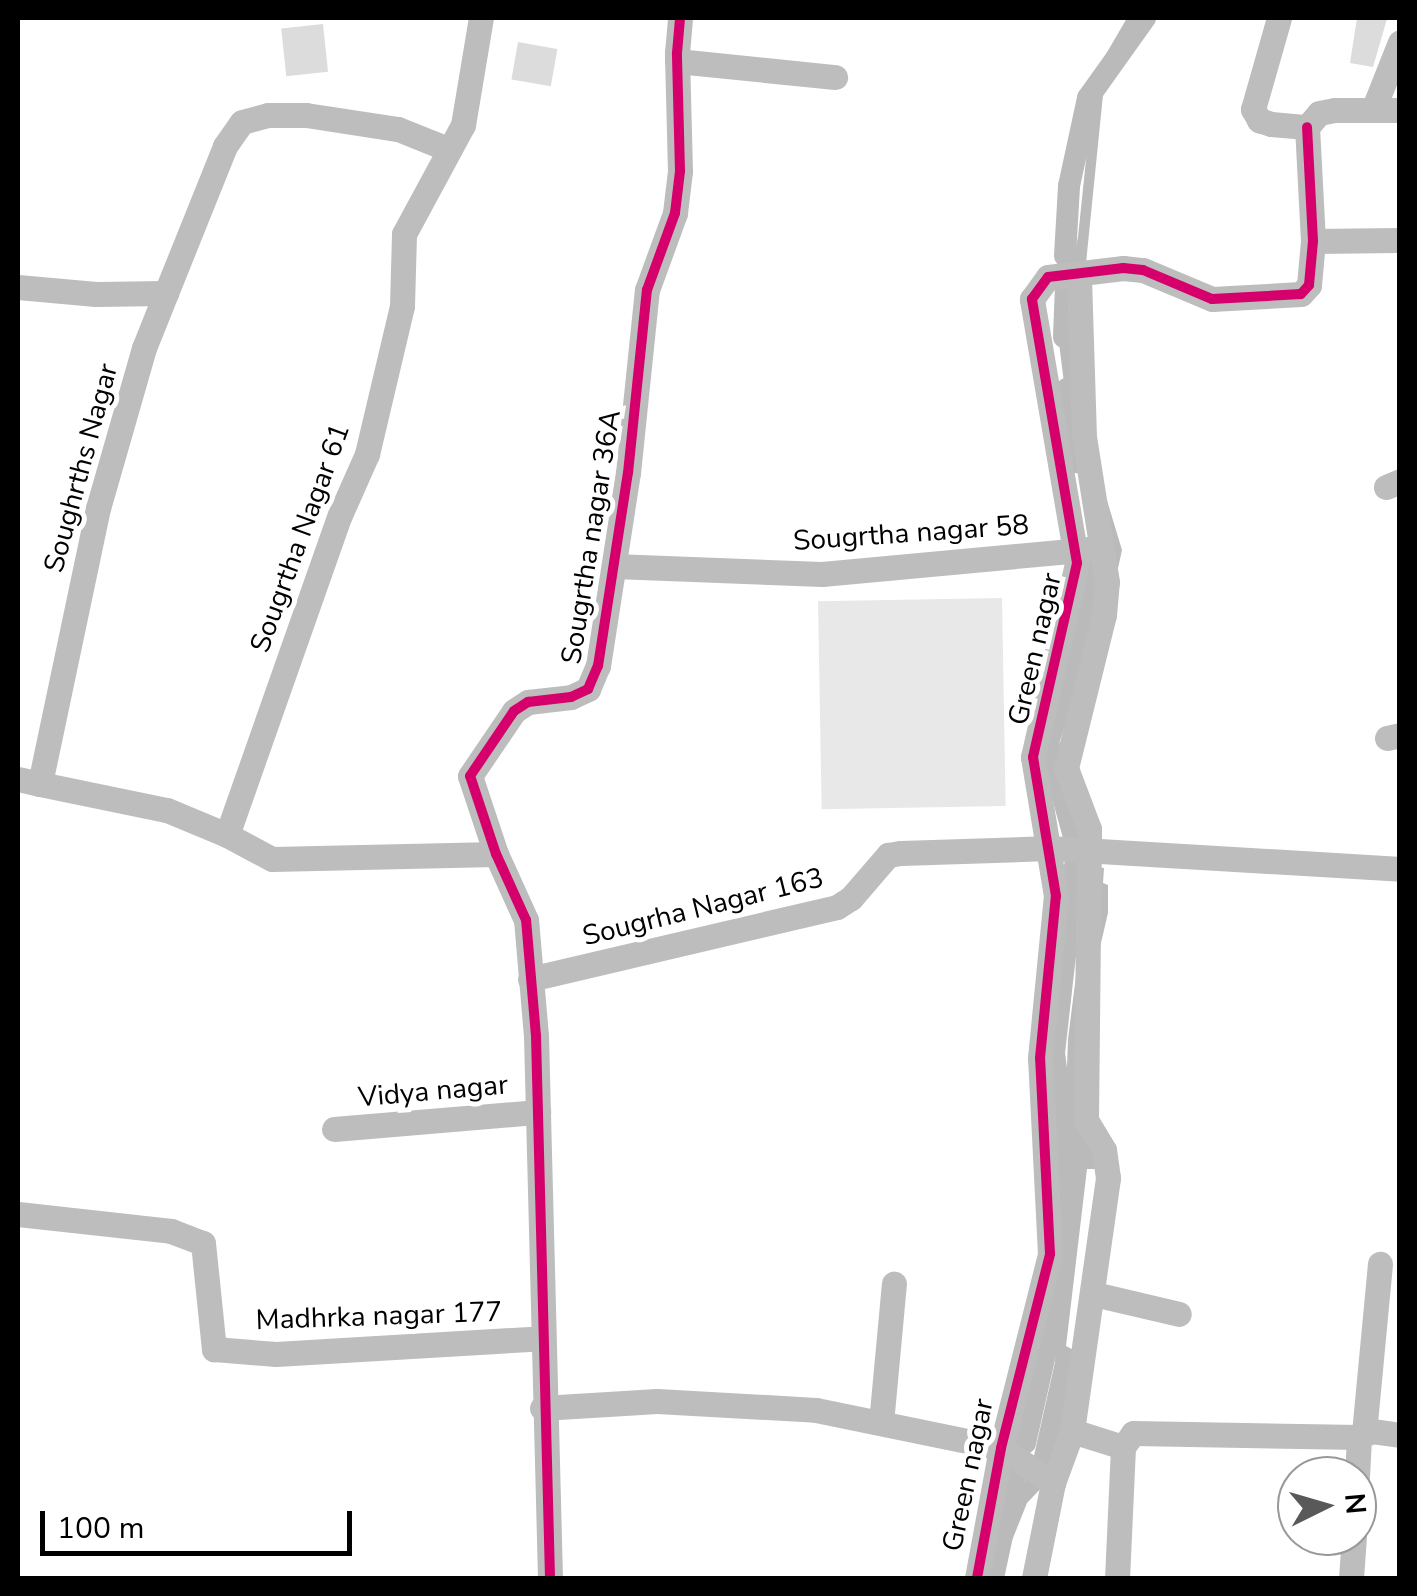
<!DOCTYPE html>
<html>
<head>
<meta charset="utf-8">
<style>
	body { margin:0 }
	#map { position:relative; width:1417px; height:1596px; overflow:hidden; background:#fff; font-family:"Nunito Sans",sans-serif }
	div>[style] { position:absolute }
	.green>* { inset:0; background:#e8e8e8; transform-origin:0 0 }
	.water>* { inset:0; background:#bababa }
	.canal>* { height:22px; margin:-11px; padding:0 11px; transform-origin:11px; border-radius:11px; background:#bababa }
	.building>* { inset:0; background:#dcdcdc; transform-origin:0 0 }
	.minor>* { height:25px; margin:-12.5px; padding:0 12.5px; transform-origin:12.5px; border-radius:12.5px; background:#bdbdbd }
	.cycleway>* { height:10px; margin:-5px; padding:0 5px; transform-origin:5px; border-radius:5px; background:#d6006c }
	span { translate:-50% -50%; white-space:nowrap; text-align:center; line-height:1.15; -webkit-text-stroke:10px #fff; paint-order:stroke }
	.street-label { font-size:28px; color:#000 }
	.frame { position:absolute; inset:0; border:20px solid #000; pointer-events:none }
	.north { position:absolute; left:1277px; top:1456px; width:100px; height:100px; box-sizing:border-box; background:#fff; border:2px solid #999; border-radius:50%; rotate:85deg; font-size:28px; font-weight:700; line-height:40px; text-align:center; color:#000 }
	.north::after { content:''; display:block; margin:auto; width:35px; height:45px; background:#595959; clip-path:polygon(50% 0,100% 100%,50% 72%,0 100%) }
	.scale { position:absolute; left:40px; top:1511px; width:312px; height:45px; box-sizing:border-box; border:5px solid #000; border-top:0; padding-left:12px; font-size:30px; line-height:35px; white-space:nowrap; color:#000; -webkit-text-stroke:8px #fff; paint-order:stroke }
</style>
</head>
<body>
<div id="map">
	<div class="green">
		<i style="left:1002px;top:598px;width:208px;height:184px;rotate:89deg"></i>
	</div>
	<div class="water">
		<i style="clip-path:polygon(1127px 18px,1142px 18px,1114px 65px,1103px 95px,1084px 283px,1090px 444px,1122px 550px,1076px 761px,1080px 857px,1055px 765px,1107px 576px,1066px 399px,1058px 335px,1078px 237px,1095px 73px)"></i>
		<i style="clip-path:polygon(1090px 866px,1104px 868px,1103px 883px,1108px 885px,1108px 913px,1093px 977px,1098px 1169px,1087px 1169px,1066px 1346px,1077px 1352px,1051px 1475px,1033px 1460px,1055px 1362px,1059px 1271px,1071px 1206px,1074px 1146px,1066px 1095px,1068px 1039px)"></i>
		<i style="clip-path:polygon(1030px 1471px,1046px 1483px,1027px 1503px,997px 1578px,984px 1578px,985px 1559px)"></i>
	</div>
	<div class="canal">
		<i style="left:1065px;top:256px;width:70px;rotate:-86.7deg"></i>
		<i style="left:1069px;top:186px;width:90px;rotate:-77.8deg"></i>
		<i style="left:1088px;top:98px;width:98px;rotate:-54.5deg"></i>
		<i style="left:1064px;top:337px;width:51px;rotate:-87.8deg"></i>
		<i style="left:1067px;top:389px;width:74px;rotate:82.2deg"></i>
		<i style="left:1073px;top:833px;width:94px;rotate:-105.4deg"></i>
		<i style="left:1048px;top:742px;width:140px;rotate:-72.1deg"></i>
		<i style="left:1091px;top:609px;width:62px;rotate:-89.1deg"></i>
		<i style="left:1025px;top:1443px;width:172px;rotate:-77.3deg"></i>
		<i style="left:1063px;top:1275px;width:136px;rotate:-89.2deg"></i>
		<i style="left:1065px;top:1139px;width:87px;rotate:-97.3deg"></i>
		<i style="left:1054px;top:1053px;width:188px;rotate:-83.6deg"></i>
		<i style="left:993px;top:1578px;width:110px;rotate:-78deg"></i>
	</div>
	<div class="building">
		<i style="clip-path:polygon(1357px 18px,1387px 19px,1373px 67px,1350px 63px)"></i>
		<i style="left:323px;top:24px;width:48px;height:42px;rotate:84deg"></i>
		<i style="left:518px;top:42px;width:40px;height:38px;rotate:10deg"></i>
	</div>
	<div class="minor">
		<i style="left:1279px;top:18px;width:95px;rotate:105.9deg"></i>
		<i style="left:1253px;top:109px;width:13px;rotate:61deg"></i>
		<i style="left:1259px;top:120px;width:13px;rotate:18deg"></i>
		<i style="left:1271px;top:124px;width:36px;rotate:5deg"></i>
		<i style="left:677px;top:61px;width:159px;rotate:5.8deg"></i>
		<i style="left:1373px;top:110px;width:73px;rotate:-68.3deg"></i>
		<i style="left:1307px;top:127px;width:18px;rotate:-49deg"></i>
		<i style="left:1319px;top:113px;width:16px;rotate:-11deg"></i>
		<i style="left:1335px;top:110px;width:65px"></i>
		<i style="left:1313px;top:241px;width:87px;rotate:-0.7deg"></i>
		<i style="left:18px;top:287px;width:78px;rotate:5.1deg"></i>
		<i style="left:96px;top:294px;width:70px;rotate:-0.8deg"></i>
		<i style="left:166px;top:293px;width:59px;rotate:111.8deg"></i>
		<i style="left:144px;top:348px;width:166px;rotate:106deg"></i>
		<i style="left:98px;top:508px;width:282px;rotate:101.9deg"></i>
		<i style="left:40px;top:784px;width:23px;rotate:-167deg"></i>
		<i style="left:166px;top:293px;width:158px;rotate:-68.1deg"></i>
		<i style="left:225px;top:146px;width:29px;rotate:-55deg"></i>
		<i style="left:242px;top:122px;width:27px;rotate:-15deg"></i>
		<i style="left:268px;top:115px;width:38px"></i>
		<i style="left:306px;top:115px;width:93px;rotate:8.7deg"></i>
		<i style="left:398px;top:129px;width:54px;rotate:21.8deg"></i>
		<i style="left:1386px;top:487px;width:15px;rotate:-23deg"></i>
		<i style="left:614px;top:566px;width:208px;rotate:2.2deg"></i>
		<i style="left:822px;top:574px;width:271px;rotate:-5.3deg"></i>
		<i style="left:1387px;top:738px;width:13px;rotate:-13deg"></i>
		<i style="left:40px;top:784px;width:130px;rotate:11.6deg"></i>
		<i style="left:167px;top:810px;width:65px;rotate:22.6deg"></i>
		<i style="left:227px;top:835px;width:339px;rotate:-70.6deg"></i>
		<i style="left:340px;top:515px;width:67px;rotate:-66.1deg"></i>
		<i style="left:367px;top:454px;width:152px;rotate:-76.7deg"></i>
		<i style="left:402px;top:306px;width:72px;rotate:-88.4deg"></i>
		<i style="left:404px;top:234px;width:124px;rotate:-61.6deg"></i>
		<i style="left:463px;top:125px;width:109px;rotate:-80.5deg"></i>
		<i style="left:227px;top:835px;width:51px;rotate:28.1deg"></i>
		<i style="left:272px;top:859px;width:224px;rotate:-1.3deg"></i>
		<i style="left:530px;top:979px;width:315px;rotate:-13.2deg"></i>
		<i style="left:837px;top:907px;width:17px;rotate:-33deg"></i>
		<i style="left:851px;top:898px;width:57px;rotate:-49.3deg"></i>
		<i style="left:888px;top:855px;width:13px;rotate:-9deg"></i>
		<i style="left:901px;top:853px;width:148px;rotate:-1.9deg"></i>
		<i style="left:1049px;top:848px;width:352px;rotate:3.4deg"></i>
		<i style="left:334px;top:1129px;width:205px;rotate:-4.8deg"></i>
		<i style="left:18px;top:1214px;width:154px;rotate:6.3deg"></i>
		<i style="left:171px;top:1231px;width:34px;rotate:21deg"></i>
		<i style="left:203px;top:1243px;width:107px;rotate:84.1deg"></i>
		<i style="left:214px;top:1349px;width:62px;rotate:4.6deg"></i>
		<i style="left:276px;top:1354px;width:267px;rotate:-3.4deg"></i>
		<i style="left:1094px;top:1294px;width:87px;rotate:13.2deg"></i>
		<i style="left:542px;top:1408px;width:115px;rotate:-3.5deg"></i>
		<i style="left:657px;top:1401px;width:159px;rotate:3.2deg"></i>
		<i style="left:816px;top:1410px;width:189px;rotate:11.6deg"></i>
		<i style="left:1001px;top:1448px;width:63px;rotate:33.9deg"></i>
		<i style="left:881px;top:1423px;width:140px;rotate:-84.7deg"></i>
		<i style="left:1072px;top:1431px;width:53px;rotate:17.4deg"></i>
		<i style="left:1123px;top:1447px;width:131px;rotate:92.6deg"></i>
		<i style="left:1364px;top:1433px;width:170px;rotate:-84.6deg"></i>
		<i style="left:1123px;top:1447px;width:17px;rotate:-54deg"></i>
		<i style="left:1133px;top:1433px;width:226px;rotate:1deg"></i>
		<i style="left:1357px;top:1476px;width:39px;rotate:-87deg"></i>
		<i style="left:1359px;top:1437px;width:14px;rotate:-25deg"></i>
		<i style="left:1372px;top:1431px;width:28px;rotate:8deg"></i>
		<i style="left:550px;top:1578px;width:542px;rotate:-91.48deg"></i>
		<i style="left:536px;top:1036px;width:116px;rotate:-94.9deg"></i>
		<i style="left:526px;top:920px;width:72px;rotate:-114.4deg"></i>
		<i style="left:496px;top:854px;width:82px;rotate:-108.4deg"></i>
		<i style="left:470px;top:776px;width:78px;rotate:-55.9deg"></i>
		<i style="left:514px;top:711px;width:17px;rotate:-33deg"></i>
		<i style="left:528px;top:702px;width:43px;rotate:-6.6deg"></i>
		<i style="left:571px;top:697px;width:19px;rotate:-25deg"></i>
		<i style="left:588px;top:689px;width:25px;rotate:-67deg"></i>
		<i style="left:598px;top:666px;width:195px;rotate:-81.2deg"></i>
		<i style="left:628px;top:473px;width:184px;rotate:-84.1deg"></i>
		<i style="left:647px;top:290px;width:82px;rotate:-70deg"></i>
		<i style="left:675px;top:213px;width:42px;rotate:-83.2deg"></i>
		<i style="left:680px;top:171px;width:118px;rotate:-91.5deg"></i>
		<i style="left:677px;top:53px;width:35px;rotate:-85deg"></i>
		<i style="left:977px;top:1578px;width:132px;rotate:-79.5deg"></i>
		<i style="left:1001px;top:1448px;width:200px;rotate:-75.8deg"></i>
		<i style="left:1050px;top:1254px;width:196px;rotate:-92.9deg"></i>
		<i style="left:1040px;top:1058px;width:163px;rotate:-84.4deg"></i>
		<i style="left:1056px;top:896px;width:141px;rotate:-99.4deg"></i>
		<i style="left:1033px;top:757px;width:199px;rotate:-77.2deg"></i>
		<i style="left:1077px;top:563px;width:268px;rotate:-99.7deg"></i>
		<i style="left:1032px;top:299px;width:27px;rotate:-54deg"></i>
		<i style="left:1048px;top:277px;width:76px;rotate:-6.8deg"></i>
		<i style="left:1123px;top:268px;width:20px;rotate:6deg"></i>
		<i style="left:1143px;top:270px;width:75px;rotate:22.8deg"></i>
		<i style="left:1212px;top:299px;width:89px;rotate:-3.2deg"></i>
		<i style="left:1301px;top:294px;width:12px;rotate:-48deg"></i>
		<i style="left:1309px;top:285px;width:44px;rotate:-84.8deg"></i>
		<i style="left:1313px;top:241px;width:114px;rotate:-93deg"></i>
		<i style="left:1034px;top:1578px;width:97px;rotate:-78.7deg"></i>
		<i style="left:1053px;top:1483px;width:55px;rotate:-69.9deg"></i>
		<i style="left:1072px;top:1431px;width:256px;rotate:-81.9deg"></i>
		<i style="left:1108px;top:1178px;width:28px;rotate:-98deg"></i>
		<i style="left:1104px;top:1150px;width:35px;rotate:-121deg"></i>
		<i style="left:1086px;top:1120px;width:291px;rotate:-89.4deg"></i>
		<i style="left:1089px;top:829px;width:65px;rotate:-110.7deg"></i>
		<i style="left:1066px;top:768px;width:158px;rotate:-76.1deg"></i>
		<i style="left:1104px;top:615px;width:33px;rotate:-85deg"></i>
		<i style="left:1107px;top:582px;width:147px;rotate:-99deg"></i>
		<i style="left:1084px;top:437px;width:163px;rotate:-91.8deg"></i>
		<i style="left:1351px;top:1578px;width:42px;rotate:-85.9deg"></i>
	</div>
	<div class="cycleway">
		<i style="left:550px;top:1578px;width:542px;rotate:-91.48deg"></i>
		<i style="left:536px;top:1036px;width:116px;rotate:-94.9deg"></i>
		<i style="left:526px;top:920px;width:72px;rotate:-114.4deg"></i>
		<i style="left:496px;top:854px;width:82px;rotate:-108.4deg"></i>
		<i style="left:470px;top:776px;width:78px;rotate:-55.9deg"></i>
		<i style="left:514px;top:711px;width:17px;rotate:-33deg"></i>
		<i style="left:528px;top:702px;width:43px;rotate:-6.6deg"></i>
		<i style="left:571px;top:697px;width:19px;rotate:-25deg"></i>
		<i style="left:588px;top:689px;width:25px;rotate:-67deg"></i>
		<i style="left:598px;top:666px;width:195px;rotate:-81.2deg"></i>
		<i style="left:628px;top:473px;width:184px;rotate:-84.1deg"></i>
		<i style="left:647px;top:290px;width:82px;rotate:-70deg"></i>
		<i style="left:675px;top:213px;width:42px;rotate:-83.2deg"></i>
		<i style="left:680px;top:171px;width:118px;rotate:-91.5deg"></i>
		<i style="left:677px;top:53px;width:35px;rotate:-85deg"></i>
		<i style="left:977px;top:1578px;width:132px;rotate:-79.5deg"></i>
		<i style="left:1001px;top:1448px;width:200px;rotate:-75.8deg"></i>
		<i style="left:1050px;top:1254px;width:196px;rotate:-92.9deg"></i>
		<i style="left:1040px;top:1058px;width:163px;rotate:-84.4deg"></i>
		<i style="left:1056px;top:896px;width:141px;rotate:-99.4deg"></i>
		<i style="left:1033px;top:757px;width:199px;rotate:-77.2deg"></i>
		<i style="left:1077px;top:563px;width:268px;rotate:-99.7deg"></i>
		<i style="left:1032px;top:299px;width:27px;rotate:-54deg"></i>
		<i style="left:1048px;top:277px;width:76px;rotate:-6.8deg"></i>
		<i style="left:1123px;top:268px;width:20px;rotate:6deg"></i>
		<i style="left:1143px;top:270px;width:75px;rotate:22.8deg"></i>
		<i style="left:1212px;top:299px;width:89px;rotate:-3.2deg"></i>
		<i style="left:1301px;top:294px;width:12px;rotate:-48deg"></i>
		<i style="left:1309px;top:285px;width:44px;rotate:-84.8deg"></i>
		<i style="left:1313px;top:241px;width:114px;rotate:-93deg"></i>
	</div>
	<div class="street-label">
		<span style="left:81px;top:468px;rotate:-75deg">Soughrths Nagar</span>
		<span style="left:911px;top:533px;rotate:-4deg">Sougrtha nagar 58</span>
		<span style="left:591px;top:537px;rotate:-81deg">Sougrtha nagar 36A</span>
		<span style="left:300px;top:538px;rotate:-70deg">Sougrtha Nagar 61</span>
		<span style="left:1035px;top:649px;rotate:-77deg">Green nagar</span>
		<span style="left:703px;top:907px;rotate:-14deg">Sougrha Nagar 163</span>
		<span style="left:433px;top:1091px;rotate:-5deg">Vidya nagar</span>
		<span style="left:379px;top:1316px;rotate:-2deg">Madhrka nagar 177</span>
		<span style="left:968px;top:1475px;rotate:-78deg">Green nagar</span>
	</div>
	<div class="frame"></div>
	<div class="north">N</div>
	<div class="scale">100 m</div>
</div>
</body>
</html>
